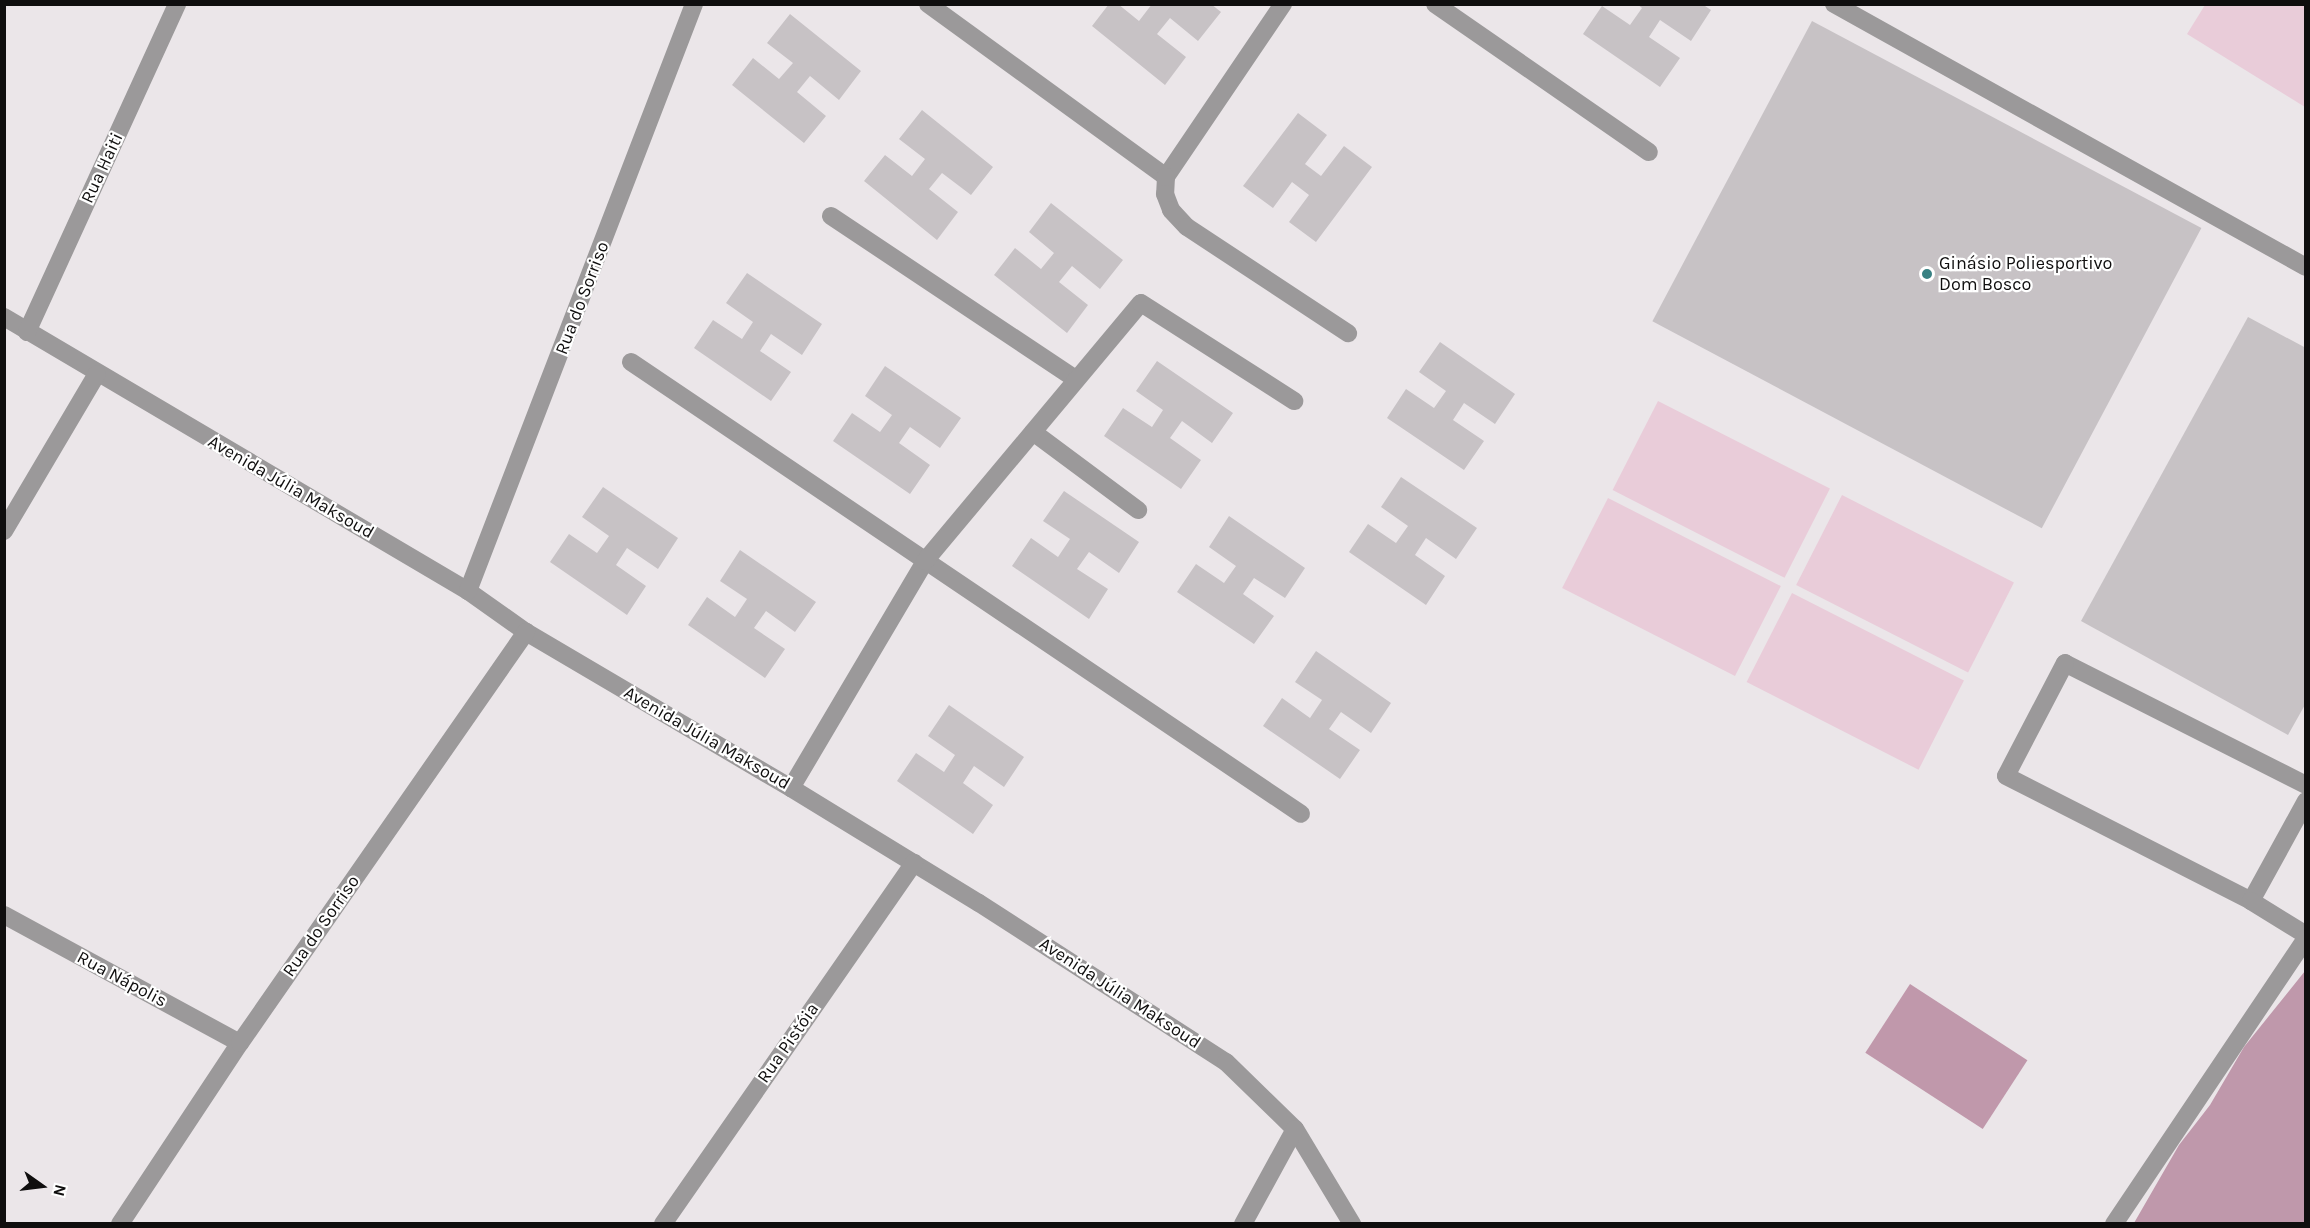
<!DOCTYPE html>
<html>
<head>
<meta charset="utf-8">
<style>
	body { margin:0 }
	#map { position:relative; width:2310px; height:1228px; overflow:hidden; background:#ebe6e9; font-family:Karla,sans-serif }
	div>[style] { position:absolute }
	.green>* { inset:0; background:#e9ccd9; transform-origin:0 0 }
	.forest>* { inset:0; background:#bf98ab }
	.water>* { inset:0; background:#c098ab; transform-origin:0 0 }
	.building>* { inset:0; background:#c7c2c5; transform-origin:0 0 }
	.minor>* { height:18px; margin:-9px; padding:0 9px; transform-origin:9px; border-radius:9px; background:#9b999a }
	.dots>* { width:16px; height:16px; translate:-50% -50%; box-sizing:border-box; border:3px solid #fff; border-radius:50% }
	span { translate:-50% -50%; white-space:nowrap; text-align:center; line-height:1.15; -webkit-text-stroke:4.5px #fff; paint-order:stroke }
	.street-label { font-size:18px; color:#0f0e0e }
	.poi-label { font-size:18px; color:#0f0e0e }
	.left { translate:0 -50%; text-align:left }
	.frame { position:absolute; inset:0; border:6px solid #0f0e0e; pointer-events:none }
	.north { position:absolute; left:12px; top:1156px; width:60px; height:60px; -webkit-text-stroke:4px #fff; paint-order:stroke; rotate:104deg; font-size:16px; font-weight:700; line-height:24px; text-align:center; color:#0f0e0e }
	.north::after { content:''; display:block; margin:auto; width:21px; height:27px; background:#0f0e0e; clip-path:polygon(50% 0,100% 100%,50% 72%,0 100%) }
</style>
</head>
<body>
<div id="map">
	<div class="green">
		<i style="clip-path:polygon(2205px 5px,2305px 5px,2305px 107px,2187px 34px)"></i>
		<i style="left:1658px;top:401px;width:193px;height:100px;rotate:27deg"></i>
		<i style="left:1842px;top:495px;width:193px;height:101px;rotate:27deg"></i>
		<i style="left:1608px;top:498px;width:194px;height:101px;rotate:27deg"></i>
		<i style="left:1792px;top:593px;width:193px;height:100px;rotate:27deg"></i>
	</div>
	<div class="forest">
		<i style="clip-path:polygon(2305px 971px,2305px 1223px,2134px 1223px,2179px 1145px,2210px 1105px,2244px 1047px)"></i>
	</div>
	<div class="water">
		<i style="left:1910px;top:984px;width:140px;height:82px;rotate:33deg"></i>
	</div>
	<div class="building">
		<i style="clip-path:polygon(1109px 4px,1118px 4px,1139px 21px,1152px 4px,1211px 4px,1221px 12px,1198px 41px,1170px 18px,1157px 34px,1186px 57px,1165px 85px,1092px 26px)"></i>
		<i style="clip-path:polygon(1637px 4px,1702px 4px,1711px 10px,1691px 41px,1660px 20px,1649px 37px,1680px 58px,1660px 87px,1583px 34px,1602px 6px,1630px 25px,1642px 8px)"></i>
		<i style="clip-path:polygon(790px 14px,861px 71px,839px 100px,810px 76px,797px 92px,826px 116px,804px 143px,732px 85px,753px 58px,779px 79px,793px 63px,767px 43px)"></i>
		<i style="left:1812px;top:21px;width:441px;height:340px;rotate:28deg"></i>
		<i style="clip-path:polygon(922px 110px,993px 167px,971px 195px,942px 173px,929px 189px,958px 212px,937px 240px,864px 181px,885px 155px,912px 176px,925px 159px,899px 139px)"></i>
		<i style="clip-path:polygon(1298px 113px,1327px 135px,1305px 164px,1321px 176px,1344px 146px,1372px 167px,1316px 242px,1289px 222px,1309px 195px,1292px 182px,1273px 208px,1243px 186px)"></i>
		<i style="clip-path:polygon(1051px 203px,1123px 260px,1100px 289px,1072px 266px,1059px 282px,1088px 305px,1067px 333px,994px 275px,1015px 248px,1041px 269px,1054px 253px,1029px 232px)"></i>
		<i style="clip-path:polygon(747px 273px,822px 324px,802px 355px,771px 334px,760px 351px,791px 372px,771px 401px,694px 348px,713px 320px,742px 339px,753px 322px,726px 303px)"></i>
		<i style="clip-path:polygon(2248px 317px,2306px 348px,2306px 703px,2288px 735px,2081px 621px)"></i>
		<i style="clip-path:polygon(1440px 342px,1515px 394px,1495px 424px,1464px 403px,1453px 420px,1484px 441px,1464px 470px,1387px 418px,1406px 389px,1434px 408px,1446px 391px,1419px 372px)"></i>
		<i style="clip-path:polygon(1157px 361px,1233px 413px,1212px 443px,1182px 421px,1170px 438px,1201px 460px,1181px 489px,1104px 436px,1123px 408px,1152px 427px,1163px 410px,1136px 391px)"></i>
		<i style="clip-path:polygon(885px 366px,961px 418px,940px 448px,910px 427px,899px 443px,930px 465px,910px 494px,833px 441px,852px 413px,880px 432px,892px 415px,865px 396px)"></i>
		<i style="clip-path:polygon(1401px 477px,1477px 528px,1456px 559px,1426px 538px,1415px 555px,1445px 576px,1426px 605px,1349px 552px,1368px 524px,1396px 543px,1408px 526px,1381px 507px)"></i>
		<i style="clip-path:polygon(603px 487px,678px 538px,658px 569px,627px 548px,616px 565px,646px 586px,627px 615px,550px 562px,569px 534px,597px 553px,609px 536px,582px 517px)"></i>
		<i style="clip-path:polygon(1064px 491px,1139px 542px,1119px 573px,1089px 552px,1077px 569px,1108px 589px,1089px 619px,1012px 566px,1031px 538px,1058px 557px,1070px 539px,1043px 521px)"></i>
		<i style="clip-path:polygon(1229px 516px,1305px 568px,1285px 598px,1254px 578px,1243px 594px,1274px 616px,1254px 644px,1177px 592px,1196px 564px,1224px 583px,1236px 566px,1209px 547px)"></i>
		<i style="clip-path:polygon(740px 550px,816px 602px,795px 632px,766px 611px,754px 628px,785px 649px,765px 678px,688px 625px,707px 597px,735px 617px,747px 599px,720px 581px)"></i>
		<i style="clip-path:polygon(1316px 651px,1391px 703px,1371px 733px,1341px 712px,1329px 729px,1360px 750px,1340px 779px,1263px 726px,1282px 698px,1310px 718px,1322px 700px,1295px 682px)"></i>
		<i style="clip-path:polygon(949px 705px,1024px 757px,1004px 787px,974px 766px,963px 783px,993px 805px,973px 834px,897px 781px,916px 753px,944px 772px,955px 755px,928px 736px)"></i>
	</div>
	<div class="minor">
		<i style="left:928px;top:4px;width:294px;rotate:36deg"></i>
		<i style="left:1283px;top:4px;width:209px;rotate:124.1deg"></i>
		<i style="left:1166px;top:177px;width:17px;rotate:93deg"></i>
		<i style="left:1165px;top:194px;width:17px;rotate:69deg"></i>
		<i style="left:1171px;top:210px;width:23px;rotate:47deg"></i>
		<i style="left:1187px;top:227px;width:193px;rotate:33.4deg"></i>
		<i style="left:1435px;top:4px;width:260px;rotate:34.7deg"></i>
		<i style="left:1834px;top:4px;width:540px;rotate:29.13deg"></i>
		<i style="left:831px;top:216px;width:293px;rotate:33.7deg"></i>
		<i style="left:4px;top:317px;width:539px;rotate:30.56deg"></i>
		<i style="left:468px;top:591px;width:71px;rotate:35.3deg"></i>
		<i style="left:526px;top:632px;width:308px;rotate:30.5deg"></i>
		<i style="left:791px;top:788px;width:220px;rotate:31.5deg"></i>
		<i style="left:979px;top:903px;width:294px;rotate:32.8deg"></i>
		<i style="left:1226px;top:1062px;width:96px;rotate:44.2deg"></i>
		<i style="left:1295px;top:1129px;width:111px;rotate:59deg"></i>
		<i style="left:27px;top:332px;width:361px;rotate:-65.4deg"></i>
		<i style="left:631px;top:362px;width:808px;rotate:34deg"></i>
		<i style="left:1033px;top:432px;width:131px;rotate:36.6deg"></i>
		<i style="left:4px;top:531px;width:182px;rotate:-59.4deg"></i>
		<i style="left:468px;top:591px;width:629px;rotate:-68.94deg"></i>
		<i style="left:2306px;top:785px;width:270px;rotate:-153.2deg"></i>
		<i style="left:2065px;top:663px;width:127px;rotate:117.6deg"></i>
		<i style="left:2006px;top:776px;width:275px;rotate:27deg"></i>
		<i style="left:2251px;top:901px;width:114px;rotate:-61.2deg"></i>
		<i style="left:791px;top:788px;width:264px;rotate:-59.4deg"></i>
		<i style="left:925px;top:561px;width:336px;rotate:-50.1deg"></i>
		<i style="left:1141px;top:303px;width:182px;rotate:32.6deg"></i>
		<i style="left:2251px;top:901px;width:65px;rotate:31.7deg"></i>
		<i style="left:4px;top:915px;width:268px;rotate:28.5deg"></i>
		<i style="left:120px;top:1224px;width:217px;rotate:-56.5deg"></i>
		<i style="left:240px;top:1043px;width:501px;rotate:-55.17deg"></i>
		<i style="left:663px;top:1224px;width:440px;rotate:-55.2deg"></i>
		<i style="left:1243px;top:1224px;width:108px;rotate:-61.3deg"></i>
		<i style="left:2114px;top:1224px;width:344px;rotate:-56.1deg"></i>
	</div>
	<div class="dots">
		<i style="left:1927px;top:274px;background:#388183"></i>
	</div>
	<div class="street-label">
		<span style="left:102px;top:168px;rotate:-65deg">Rua Haiti</span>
		<span style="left:582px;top:298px;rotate:-69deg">Rua do Sorriso</span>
		<span style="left:291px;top:487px;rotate:30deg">Avenida Júlia Maksoud</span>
		<span style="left:707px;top:738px;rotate:30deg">Avenida Júlia Maksoud</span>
		<span style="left:321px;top:926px;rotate:-55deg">Rua do Sorriso</span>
		<span style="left:122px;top:979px;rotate:28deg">Rua Nápolis</span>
		<span style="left:1120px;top:993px;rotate:33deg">Avenida Júlia Maksoud</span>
		<span style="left:788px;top:1043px;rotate:-55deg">Rua Pistóia</span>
	</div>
	<div class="poi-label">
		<span class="left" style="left:1939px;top:274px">Ginásio Poliesportivo<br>Dom Bosco</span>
	</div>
	<div class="frame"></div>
	<div class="north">N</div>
</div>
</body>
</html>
